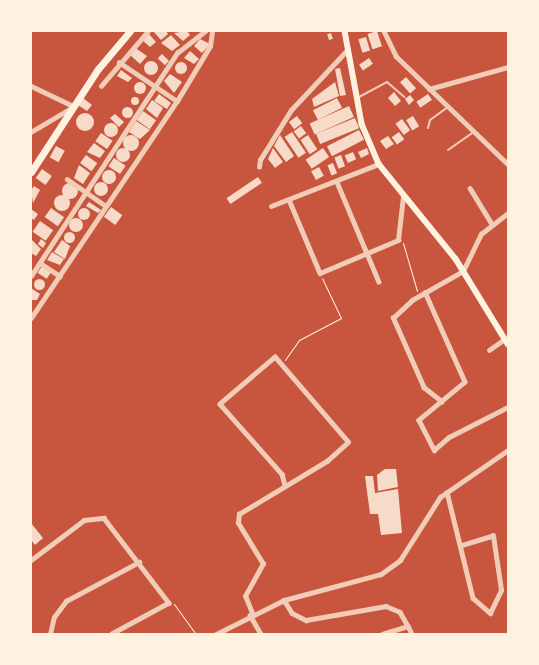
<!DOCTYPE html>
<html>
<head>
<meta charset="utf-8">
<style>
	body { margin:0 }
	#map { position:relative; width:539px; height:665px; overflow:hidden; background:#c8553d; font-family:Manrope,sans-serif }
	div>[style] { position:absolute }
	.building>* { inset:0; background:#f7dbc8; transform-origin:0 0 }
	.round { border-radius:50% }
	.path>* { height:1px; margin:-0.5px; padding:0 0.5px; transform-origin:0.5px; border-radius:0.5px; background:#fff3e0 }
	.service>* { height:2px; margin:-1px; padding:0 1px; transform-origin:1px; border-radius:1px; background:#f1ccb7 }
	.minor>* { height:4.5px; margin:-2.25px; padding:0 2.25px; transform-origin:2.25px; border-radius:2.25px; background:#f1ccb7 }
	.tertiary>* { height:5px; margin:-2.5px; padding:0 2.5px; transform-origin:2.5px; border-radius:2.5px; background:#f1ccb7 }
	.secondary>* { height:5.5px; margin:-2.75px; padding:0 2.75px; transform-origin:2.75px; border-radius:2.75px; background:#fff3e0 }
	.trunk>* { height:7px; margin:-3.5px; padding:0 3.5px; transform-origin:3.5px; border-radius:3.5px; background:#fff3e0 }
	span { translate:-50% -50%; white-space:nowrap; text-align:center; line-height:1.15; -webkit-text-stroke:4.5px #fff3e0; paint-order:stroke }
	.frame { position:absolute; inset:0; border:32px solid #fff3e0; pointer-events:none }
</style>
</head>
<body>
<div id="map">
	<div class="building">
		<i style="clip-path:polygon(153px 31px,166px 31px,168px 34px,161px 40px)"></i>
		<i style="clip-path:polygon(187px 31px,190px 35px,183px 41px,174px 33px)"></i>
		<i style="left:377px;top:31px;width:16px;height:10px;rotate:72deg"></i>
		<i style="left:331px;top:33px;width:6px;height:4px;rotate:72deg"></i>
		<i style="clip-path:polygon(149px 34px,156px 42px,150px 47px,142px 40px)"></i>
		<i style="clip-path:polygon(171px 35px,180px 45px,172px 51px,161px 43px)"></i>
		<i style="left:366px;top:37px;width:14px;height:8px;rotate:73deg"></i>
		<i style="clip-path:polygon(200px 39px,210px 44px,202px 53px,194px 46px)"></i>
		<i style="clip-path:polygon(134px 47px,147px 56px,140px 64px,129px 54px)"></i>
		<i style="clip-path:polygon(190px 51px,199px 59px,194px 64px,184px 58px)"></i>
		<i style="left:162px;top:54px;width:10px;height:6px;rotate:45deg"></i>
		<i style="left:369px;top:58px;width:7px;height:12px;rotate:56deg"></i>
		<i class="round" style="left:144px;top:61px;width:14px;height:14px"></i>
		<i class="round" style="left:175px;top:62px;width:12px;height:12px"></i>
		<i style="clip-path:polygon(340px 68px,346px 95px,340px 96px,335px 69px)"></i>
		<i style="clip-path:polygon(121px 70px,132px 78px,128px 82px,117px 76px)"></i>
		<i style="clip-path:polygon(170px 74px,182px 82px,174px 93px,164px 81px)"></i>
		<i style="left:406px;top:77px;width:15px;height:8px;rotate:48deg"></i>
		<i style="clip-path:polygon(335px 82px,339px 96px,314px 107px,312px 99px)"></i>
		<i class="round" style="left:134px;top:82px;width:12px;height:12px"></i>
		<i style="clip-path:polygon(394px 92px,401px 101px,395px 106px,388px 98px)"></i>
		<i style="clip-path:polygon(159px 94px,171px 103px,167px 109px,154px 101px)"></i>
		<i style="left:428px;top:94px;width:7px;height:14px;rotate:56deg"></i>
		<i style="clip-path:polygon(410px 95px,414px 100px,409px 105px,405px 99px)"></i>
		<i class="round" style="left:131px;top:97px;width:8px;height:8px"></i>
		<i style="clip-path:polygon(83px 98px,92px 105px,87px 111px,78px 105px)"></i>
		<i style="left:337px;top:98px;width:11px;height:27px;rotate:63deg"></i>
		<i style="clip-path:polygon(152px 100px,163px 108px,157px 118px,146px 109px)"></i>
		<i style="left:349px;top:106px;width:12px;height:43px;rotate:66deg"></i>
		<i class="round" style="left:121.5px;top:106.5px;width:11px;height:11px"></i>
		<i style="left:143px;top:111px;width:16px;height:11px;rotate:35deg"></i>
		<i class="round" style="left:76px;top:113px;width:18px;height:18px"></i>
		<i style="clip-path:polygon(115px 114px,124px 122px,119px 127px,110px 118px)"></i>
		<i style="left:297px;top:116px;width:9px;height:10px;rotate:54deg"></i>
		<i style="left:413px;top:116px;width:12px;height:8px;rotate:59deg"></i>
		<i style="left:355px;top:118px;width:11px;height:42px;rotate:68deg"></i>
		<i style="left:402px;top:119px;width:14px;height:8px;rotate:54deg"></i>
		<i style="clip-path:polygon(136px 121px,150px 130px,140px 139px,129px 132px)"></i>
		<i class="round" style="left:104px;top:123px;width:14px;height:14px"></i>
		<i style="left:301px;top:126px;width:9px;height:9px;rotate:54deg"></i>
		<i style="left:359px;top:130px;width:11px;height:36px;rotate:63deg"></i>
		<i style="left:292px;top:132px;width:25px;height:9px;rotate:56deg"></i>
		<i style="left:399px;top:132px;width:9px;height:9px;rotate:54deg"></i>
		<i style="left:101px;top:133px;width:14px;height:10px;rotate:34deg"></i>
		<i style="clip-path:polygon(280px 135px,294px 156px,286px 162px,274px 146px)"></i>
		<i style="left:308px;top:135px;width:17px;height:9px;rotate:57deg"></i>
		<i class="round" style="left:123px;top:135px;width:16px;height:16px"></i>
		<i style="clip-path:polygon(388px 136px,394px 144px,386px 149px,380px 141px)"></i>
		<i style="clip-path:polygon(94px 143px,105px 151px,100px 158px,87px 152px)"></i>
		<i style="left:56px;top:146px;width:10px;height:13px;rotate:29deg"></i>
		<i style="clip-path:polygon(273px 148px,283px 162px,275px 168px,268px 159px)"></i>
		<i style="left:323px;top:148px;width:11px;height:21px;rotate:56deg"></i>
		<i style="clip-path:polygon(367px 148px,369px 154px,361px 158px,358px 152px)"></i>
		<i class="round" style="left:116px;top:148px;width:14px;height:14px"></i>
		<i style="left:353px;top:152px;width:8px;height:9px;rotate:67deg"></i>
		<i style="left:86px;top:155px;width:14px;height:10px;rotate:36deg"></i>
		<i style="left:341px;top:155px;width:12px;height:7px;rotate:70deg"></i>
		<i style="left:114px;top:158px;width:14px;height:10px;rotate:34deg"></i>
		<i style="left:333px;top:163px;width:11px;height:6px;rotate:68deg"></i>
		<i style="clip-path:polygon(79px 165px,90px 173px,83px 184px,74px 178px)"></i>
		<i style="left:319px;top:167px;width:10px;height:9px;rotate:61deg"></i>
		<i style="left:42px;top:169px;width:12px;height:11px;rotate:35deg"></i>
		<i class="round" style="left:102px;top:170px;width:14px;height:14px"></i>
		<i style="left:258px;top:177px;width:7px;height:38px;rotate:56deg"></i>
		<i class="round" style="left:94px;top:182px;width:14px;height:14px"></i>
		<i class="round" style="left:62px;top:183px;width:16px;height:16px"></i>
		<i style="clip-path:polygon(34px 186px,40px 190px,33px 203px,31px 190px)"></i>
		<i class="round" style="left:54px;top:195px;width:16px;height:16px"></i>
		<i style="clip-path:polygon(89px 202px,101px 210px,98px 213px,86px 206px)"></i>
		<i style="left:111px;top:207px;width:14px;height:12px;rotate:36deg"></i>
		<i class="round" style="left:78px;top:208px;width:12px;height:12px"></i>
		<i style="left:51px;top:208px;width:16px;height:11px;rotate:35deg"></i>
		<i style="clip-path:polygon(31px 209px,38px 214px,34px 220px,31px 218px)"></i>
		<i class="round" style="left:69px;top:218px;width:14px;height:14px"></i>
		<i style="left:40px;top:221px;width:16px;height:13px;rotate:35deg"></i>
		<i class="round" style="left:63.5px;top:231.5px;width:11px;height:11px"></i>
		<i style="clip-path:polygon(31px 239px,41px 249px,36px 256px,31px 253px)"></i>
		<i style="clip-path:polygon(41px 239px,46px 243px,43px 248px,38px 244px)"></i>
		<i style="clip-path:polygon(62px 240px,70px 246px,65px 259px,54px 252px)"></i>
		<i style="clip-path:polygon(52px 252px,64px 259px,60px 265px,47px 260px)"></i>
		<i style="left:42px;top:266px;width:11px;height:8px;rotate:34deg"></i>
		<i class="round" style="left:33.5px;top:278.5px;width:11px;height:11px"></i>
		<i style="clip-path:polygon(31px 288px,40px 294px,37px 300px,31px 300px)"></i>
		<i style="clip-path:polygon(385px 469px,396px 469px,398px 487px,378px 491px,377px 475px)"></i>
		<i style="clip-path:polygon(365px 476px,373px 476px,375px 493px,398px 489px,402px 533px,381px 535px,378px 514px,370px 514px)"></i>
		<i style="clip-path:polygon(31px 523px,43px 538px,35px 545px,31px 540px)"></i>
	</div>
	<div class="path">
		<i style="left:403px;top:243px;width:50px;rotate:73.7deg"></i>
		<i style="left:285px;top:360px;width:24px;rotate:-55deg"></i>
		<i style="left:299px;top:340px;width:47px;rotate:-27.6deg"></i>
		<i style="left:341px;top:318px;width:44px;rotate:-115.4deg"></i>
		<i style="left:174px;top:604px;width:37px;rotate:54deg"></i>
	</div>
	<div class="service">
		<i style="left:359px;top:97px;width:32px;rotate:-28deg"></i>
		<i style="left:387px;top:82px;width:23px;rotate:41deg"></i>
		<i style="left:428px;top:128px;width:8px;rotate:-76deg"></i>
		<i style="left:430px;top:120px;width:22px;rotate:-36deg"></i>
		<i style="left:448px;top:150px;width:32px;rotate:-35deg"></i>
	</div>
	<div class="minor">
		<i style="left:384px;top:31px;width:28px;rotate:64deg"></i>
		<i style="left:396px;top:56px;width:156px;rotate:44deg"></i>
		<i style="left:119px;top:62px;width:70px;rotate:33.9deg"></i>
		<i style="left:101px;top:86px;width:72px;rotate:-49.5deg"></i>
		<i style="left:429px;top:89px;width:82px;rotate:-15.6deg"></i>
		<i style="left:31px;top:132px;width:49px;rotate:-30.8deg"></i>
		<i style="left:259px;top:167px;width:7px;rotate:-82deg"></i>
		<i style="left:260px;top:160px;width:59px;rotate:-58.2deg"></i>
		<i style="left:291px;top:110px;width:83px;rotate:-46.9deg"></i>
		<i style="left:67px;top:179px;width:47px;rotate:34.7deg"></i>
		<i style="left:337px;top:182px;width:108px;rotate:67.2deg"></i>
		<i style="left:470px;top:188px;width:42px;rotate:58.6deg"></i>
		<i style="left:290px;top:202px;width:77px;rotate:67.1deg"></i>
		<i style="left:320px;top:273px;width:85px;rotate:-22.9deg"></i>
		<i style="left:398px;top:240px;width:43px;rotate:-83.4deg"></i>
		<i style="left:271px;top:206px;width:116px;rotate:-21.3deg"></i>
		<i style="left:40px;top:263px;width:24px;rotate:33deg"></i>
		<i style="left:31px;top:276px;width:267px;rotate:-56.8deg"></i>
		<i style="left:177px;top:53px;width:36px;rotate:-38deg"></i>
		<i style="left:425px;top:292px;width:98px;rotate:66deg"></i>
		<i style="left:465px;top:382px;width:60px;rotate:140.4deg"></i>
		<i style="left:419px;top:420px;width:34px;rotate:63deg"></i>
		<i style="left:434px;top:450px;width:20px;rotate:-41deg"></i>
		<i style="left:449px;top:437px;width:66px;rotate:-27deg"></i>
		<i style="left:31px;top:318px;width:262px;rotate:-56.1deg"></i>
		<i style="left:177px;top:101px;width:64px;rotate:-59deg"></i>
		<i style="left:210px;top:46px;width:15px;rotate:-82deg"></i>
		<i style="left:489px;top:350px;width:19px;rotate:-35deg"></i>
		<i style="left:442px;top:402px;width:23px;rotate:-142deg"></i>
		<i style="left:424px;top:388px;width:77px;rotate:-113.9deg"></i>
		<i style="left:393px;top:318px;width:26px;rotate:-43deg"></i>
		<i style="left:412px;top:300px;width:59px;rotate:-29.6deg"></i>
		<i style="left:463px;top:271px;width:41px;rotate:-64.1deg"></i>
		<i style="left:481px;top:234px;width:34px;rotate:-38deg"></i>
		<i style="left:447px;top:492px;width:109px;rotate:76.2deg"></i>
		<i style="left:473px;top:598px;width:23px;rotate:41deg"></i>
		<i style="left:490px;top:613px;width:25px;rotate:-64deg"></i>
		<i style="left:501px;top:590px;width:55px;rotate:-98.4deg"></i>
		<i style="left:493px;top:536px;width:34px;rotate:163deg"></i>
		<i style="left:31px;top:560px;width:66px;rotate:-37deg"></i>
		<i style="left:84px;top:520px;width:20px;rotate:-6deg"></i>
		<i style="left:104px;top:518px;width:107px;rotate:52.6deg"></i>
		<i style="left:169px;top:603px;width:65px;rotate:151.5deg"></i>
		<i style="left:284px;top:600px;width:15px;rotate:58deg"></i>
		<i style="left:292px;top:613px;width:16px;rotate:27deg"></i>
		<i style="left:306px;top:620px;width:81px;rotate:-9.9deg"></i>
		<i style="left:386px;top:606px;width:15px;rotate:23deg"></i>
		<i style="left:400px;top:612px;width:16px;rotate:60deg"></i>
		<i style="left:252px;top:613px;width:18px;rotate:-112deg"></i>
		<i style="left:245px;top:596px;width:37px;rotate:-61deg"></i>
		<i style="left:263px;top:564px;width:48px;rotate:-121.4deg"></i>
		<i style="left:238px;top:523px;width:9px;rotate:-84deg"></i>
		<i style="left:239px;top:514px;width:103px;rotate:-31.1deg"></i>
		<i style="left:327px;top:461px;width:28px;rotate:-42deg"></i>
		<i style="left:348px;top:442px;width:112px;rotate:-130.7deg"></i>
		<i style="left:275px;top:357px;width:72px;rotate:139.5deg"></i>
		<i style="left:220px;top:404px;width:94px;rotate:48.5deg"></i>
		<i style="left:282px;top:474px;width:11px;rotate:75deg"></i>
		<i style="left:250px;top:615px;width:22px;rotate:60deg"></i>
		<i style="left:50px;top:634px;width:17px;rotate:-77deg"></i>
		<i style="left:54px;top:617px;width:20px;rotate:-53deg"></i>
		<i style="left:66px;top:601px;width:83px;rotate:-28.1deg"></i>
		<i style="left:382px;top:634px;width:27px;rotate:-17deg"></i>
		<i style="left:408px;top:626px;width:9px;rotate:63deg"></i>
	</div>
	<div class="tertiary">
		<i style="left:31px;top:86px;width:47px;rotate:25.5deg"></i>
		<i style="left:216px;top:634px;width:76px;rotate:-26.6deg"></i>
		<i style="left:284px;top:600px;width:100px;rotate:-15deg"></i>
		<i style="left:381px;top:574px;width:24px;rotate:-36deg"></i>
		<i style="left:400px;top:560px;width:75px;rotate:-57.6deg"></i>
		<i style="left:440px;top:497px;width:83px;rotate:-34.7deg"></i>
	</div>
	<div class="secondary">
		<i style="left:345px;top:31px;width:95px;rotate:79.6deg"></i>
		<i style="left:362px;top:124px;width:43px;rotate:67deg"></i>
		<i style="left:379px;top:164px;width:122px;rotate:51deg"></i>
		<i style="left:456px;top:259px;width:100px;rotate:58.5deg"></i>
	</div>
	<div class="trunk">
		<i style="left:31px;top:172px;width:123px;rotate:-57deg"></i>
		<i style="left:98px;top:69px;width:50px;rotate:-49.9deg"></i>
	</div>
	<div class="frame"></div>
</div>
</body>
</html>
